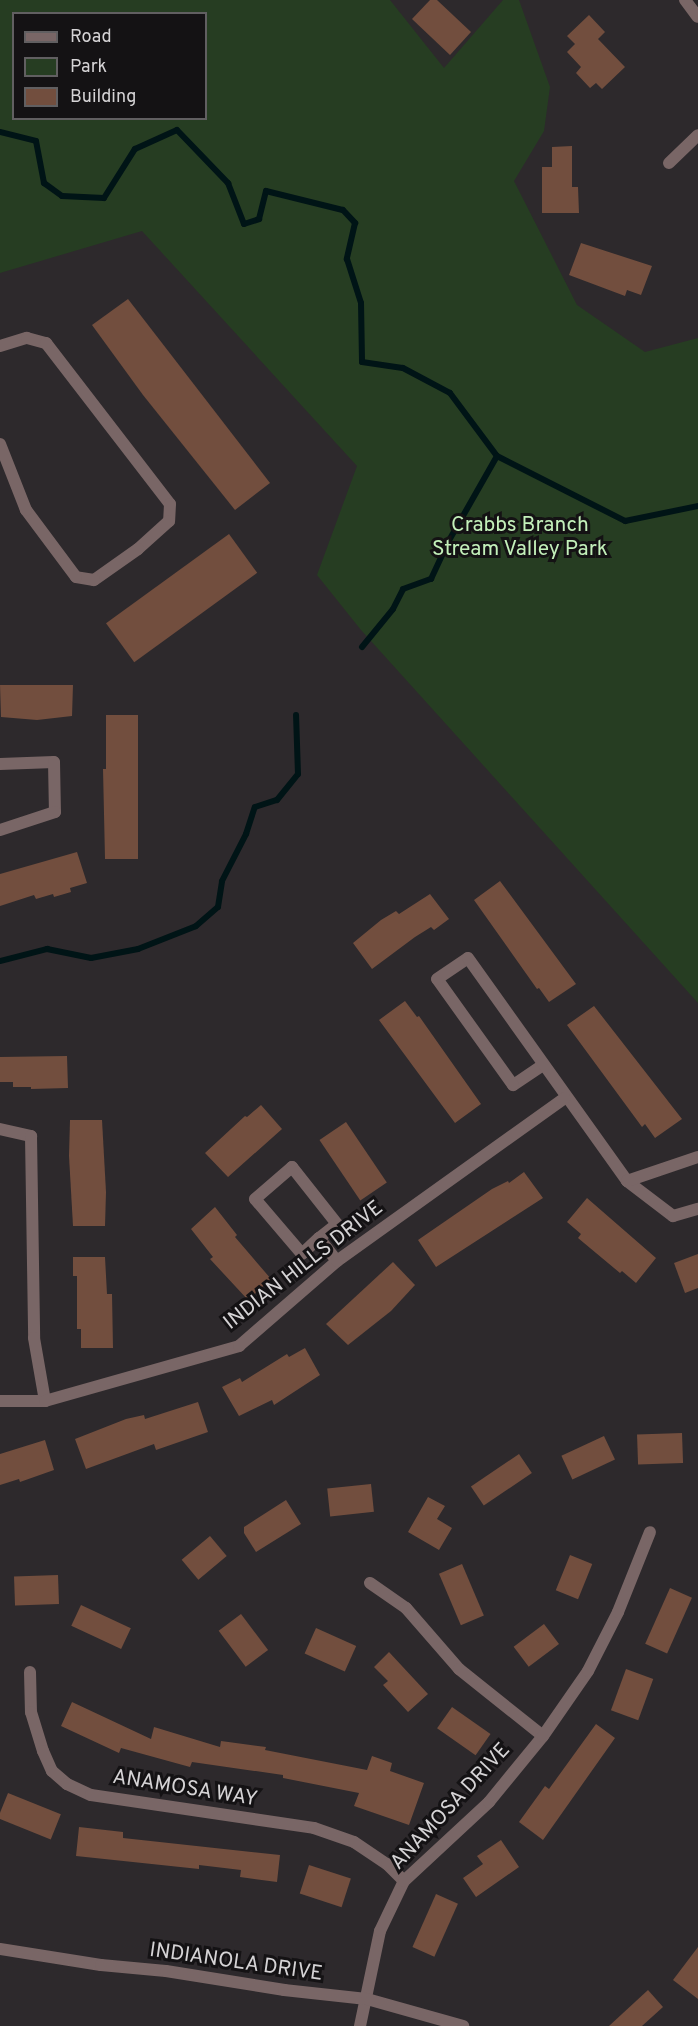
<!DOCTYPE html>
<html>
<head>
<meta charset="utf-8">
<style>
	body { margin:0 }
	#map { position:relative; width:698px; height:2026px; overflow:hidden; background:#2d292c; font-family:Overpass,sans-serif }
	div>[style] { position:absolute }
	.green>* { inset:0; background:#263d22 }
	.stream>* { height:6px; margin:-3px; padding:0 3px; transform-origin:3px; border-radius:3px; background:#001416 }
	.building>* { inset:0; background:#724e3e; transform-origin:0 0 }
	.minor>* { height:12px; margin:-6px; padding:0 6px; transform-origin:6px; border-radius:6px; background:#796666 }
	.tertiary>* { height:12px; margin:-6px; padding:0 6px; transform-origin:6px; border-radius:6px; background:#796666 }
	span { translate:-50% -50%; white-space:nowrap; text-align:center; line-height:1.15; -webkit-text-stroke:6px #141214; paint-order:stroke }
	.park-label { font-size:21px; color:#c3f0ba }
	.street-label { font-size:21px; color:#d5d3d5 }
	.legend { position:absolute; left:12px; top:12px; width:195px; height:108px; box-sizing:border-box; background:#141214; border:2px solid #615f61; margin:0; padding:8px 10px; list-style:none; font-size:18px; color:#d5d3d5 }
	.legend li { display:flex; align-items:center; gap:12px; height:30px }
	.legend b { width:30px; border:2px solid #615f61 }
</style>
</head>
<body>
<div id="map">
	<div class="green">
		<i style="clip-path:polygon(evenodd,0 0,390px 0,444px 68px,503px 0,519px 0,550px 87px,544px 131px,514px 181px,577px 305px,645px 352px,698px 338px,698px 1003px,361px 630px,317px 575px,357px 466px,142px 231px,0 273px,0 0,14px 14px,206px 14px,206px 118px,14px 118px,14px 14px)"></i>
	</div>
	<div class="stream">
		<i style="left:0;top:132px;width:37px;rotate:14deg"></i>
		<i style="left:36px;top:141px;width:43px;rotate:79.2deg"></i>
		<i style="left:44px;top:183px;width:22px;rotate:36deg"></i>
		<i style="left:62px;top:196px;width:42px;rotate:2.7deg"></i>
		<i style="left:104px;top:198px;width:58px;rotate:-57.7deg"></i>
		<i style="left:135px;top:149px;width:46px;rotate:-24.3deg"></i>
		<i style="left:177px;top:130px;width:74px;rotate:46.1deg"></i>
		<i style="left:228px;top:183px;width:44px;rotate:68.7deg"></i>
		<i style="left:244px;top:224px;width:16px;rotate:-18deg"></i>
		<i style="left:259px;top:219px;width:29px;rotate:-76deg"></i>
		<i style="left:266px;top:191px;width:79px;rotate:13.9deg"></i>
		<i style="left:343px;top:210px;width:18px;rotate:47deg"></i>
		<i style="left:355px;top:223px;width:37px;rotate:103deg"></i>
		<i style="left:347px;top:259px;width:46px;rotate:72.3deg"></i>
		<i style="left:361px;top:303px;width:59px;rotate:89deg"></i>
		<i style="left:362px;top:362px;width:41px;rotate:8.3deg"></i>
		<i style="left:403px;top:368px;width:53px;rotate:28deg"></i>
		<i style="left:450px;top:393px;width:79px;rotate:53.3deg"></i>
		<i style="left:497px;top:456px;width:144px;rotate:26.9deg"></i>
		<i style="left:625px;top:521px;width:75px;rotate:-11.6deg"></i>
		<i style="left:362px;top:647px;width:49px;rotate:-50.8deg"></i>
		<i style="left:393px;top:609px;width:22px;rotate:-63deg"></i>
		<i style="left:403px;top:589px;width:30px;rotate:-20deg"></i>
		<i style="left:431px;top:579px;width:38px;rotate:-65deg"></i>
		<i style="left:447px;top:544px;width:101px;rotate:-60.4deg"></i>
		<i style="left:0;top:961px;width:49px;rotate:-14.3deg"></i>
		<i style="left:47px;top:949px;width:45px;rotate:11.6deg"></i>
		<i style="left:91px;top:958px;width:48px;rotate:-10.8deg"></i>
		<i style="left:138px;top:949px;width:62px;rotate:-21.6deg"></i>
		<i style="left:196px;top:926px;width:29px;rotate:-41deg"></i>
		<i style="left:218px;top:907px;width:26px;rotate:-81deg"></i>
		<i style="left:222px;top:881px;width:53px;rotate:-62.9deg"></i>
		<i style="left:246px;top:834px;width:28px;rotate:-72deg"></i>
		<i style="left:255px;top:807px;width:23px;rotate:-18deg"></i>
		<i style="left:277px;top:800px;width:33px;rotate:-51deg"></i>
		<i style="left:298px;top:774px;width:59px;rotate:-91.9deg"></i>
	</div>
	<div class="building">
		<i style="clip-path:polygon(430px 0,437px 0,471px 32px,450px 55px,412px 19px)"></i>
		<i style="clip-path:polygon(589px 15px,605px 32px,598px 39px,625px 67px,602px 89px,596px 83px,590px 88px,576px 73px,581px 67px,567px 52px,575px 44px,567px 36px)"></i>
		<i style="clip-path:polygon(572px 146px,572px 187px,578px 187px,579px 213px,542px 213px,542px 167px,552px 167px,552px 147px)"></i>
		<i style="clip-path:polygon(581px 243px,652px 266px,641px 295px,627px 290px,625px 296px,569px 275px)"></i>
		<i style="clip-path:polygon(128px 299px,270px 483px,235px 510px,143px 395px,92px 325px)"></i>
		<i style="left:229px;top:534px;width:48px;height:152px;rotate:54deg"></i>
		<i style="clip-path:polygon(0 685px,73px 685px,72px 716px,37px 720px,1px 717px)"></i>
		<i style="clip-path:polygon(106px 715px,138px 715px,138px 859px,105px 859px,103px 769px,106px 769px)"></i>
		<i style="clip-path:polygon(77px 852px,87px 883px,70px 888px,71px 892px,54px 897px,53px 894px,36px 899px,34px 895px,0 906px,0 874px)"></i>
		<i style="clip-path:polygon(500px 881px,576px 984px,549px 1002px,539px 988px,537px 989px,474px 900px)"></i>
		<i style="clip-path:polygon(430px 894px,449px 919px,434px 930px,431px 927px,415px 937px,372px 969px,353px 943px,381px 920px,396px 911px,399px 914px)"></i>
		<i style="clip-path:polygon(405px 1001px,417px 1017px,419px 1016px,481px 1104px,455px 1123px,379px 1020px)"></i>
		<i style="clip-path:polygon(594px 1006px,682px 1119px,655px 1138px,645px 1124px,642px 1127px,567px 1025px)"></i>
		<i style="clip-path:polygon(67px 1056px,68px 1088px,31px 1089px,31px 1087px,13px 1087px,13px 1082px,0 1082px,0 1057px)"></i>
		<i style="clip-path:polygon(261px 1105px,282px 1129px,228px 1177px,205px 1153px,245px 1116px,247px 1117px)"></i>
		<i style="clip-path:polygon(70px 1120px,102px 1120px,106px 1192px,105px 1226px,73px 1226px,69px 1156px)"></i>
		<i style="left:346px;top:1122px;width:73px;height:32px;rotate:56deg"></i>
		<i style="clip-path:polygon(524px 1172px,543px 1198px,436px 1267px,418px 1240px,492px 1189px,508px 1181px,509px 1183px)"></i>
		<i style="clip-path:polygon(587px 1198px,656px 1258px,636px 1283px,622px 1271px,620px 1273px,578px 1238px,581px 1234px,567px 1222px)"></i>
		<i style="clip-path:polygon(215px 1207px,237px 1235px,235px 1237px,271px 1279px,248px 1300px,210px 1259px,213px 1257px,191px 1229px)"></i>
		<i style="clip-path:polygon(698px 1254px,698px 1288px,685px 1293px,674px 1263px)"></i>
		<i style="clip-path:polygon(73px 1257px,105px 1257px,107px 1294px,112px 1294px,113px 1348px,81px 1348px,81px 1329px,77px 1329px,77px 1276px,73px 1276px)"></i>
		<i style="clip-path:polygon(393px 1262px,415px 1285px,391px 1311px,348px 1345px,326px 1324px)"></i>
		<i style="clip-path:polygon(305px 1348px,320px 1375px,274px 1405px,272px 1400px,239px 1416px,222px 1387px,240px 1378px,242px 1382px,287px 1354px,289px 1357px)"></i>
		<i style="clip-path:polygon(198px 1402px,208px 1432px,156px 1450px,154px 1444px,86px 1469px,75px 1439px,126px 1419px,144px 1415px,145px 1419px)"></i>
		<i style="left:682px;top:1433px;width:30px;height:45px;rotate:88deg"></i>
		<i style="left:604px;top:1436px;width:26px;height:47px;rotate:65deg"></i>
		<i style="clip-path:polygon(45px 1440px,54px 1470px,20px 1482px,19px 1479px,0 1485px,0 1454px)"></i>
		<i style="left:519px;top:1454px;width:23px;height:58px;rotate:56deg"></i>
		<i style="left:371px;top:1484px;width:28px;height:44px;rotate:84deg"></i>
		<i style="clip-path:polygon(428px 1497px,445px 1506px,437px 1519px,452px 1528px,439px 1550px,408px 1532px)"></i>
		<i style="clip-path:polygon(286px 1500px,301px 1524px,256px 1552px,244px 1533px,244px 1527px)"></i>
		<i style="left:210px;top:1536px;width:26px;height:37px;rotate:50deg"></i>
		<i style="left:570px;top:1555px;width:24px;height:38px;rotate:22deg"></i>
		<i style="left:462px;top:1564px;width:56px;height:25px;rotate:67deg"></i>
		<i style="left:58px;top:1575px;width:29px;height:44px;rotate:88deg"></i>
		<i style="left:670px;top:1588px;width:24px;height:61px;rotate:24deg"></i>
		<i style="left:81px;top:1605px;width:55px;height:23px;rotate:25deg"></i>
		<i style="left:241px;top:1614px;width:45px;height:28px;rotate:53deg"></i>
		<i style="left:544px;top:1624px;width:25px;height:38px;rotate:53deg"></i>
		<i style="left:316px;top:1628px;width:44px;height:28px;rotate:24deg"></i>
		<i style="clip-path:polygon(389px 1652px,428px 1694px,408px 1712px,383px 1685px,388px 1681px,374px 1667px)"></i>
		<i style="left:626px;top:1669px;width:29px;height:44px;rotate:20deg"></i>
		<i style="clip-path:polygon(72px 1702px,151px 1739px,154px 1727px,220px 1747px,221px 1741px,266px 1747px,265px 1750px,367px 1770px,372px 1756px,392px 1763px,390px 1771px,424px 1783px,409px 1825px,354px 1806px,359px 1793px,283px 1778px,283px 1775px,192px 1762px,190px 1767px,121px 1748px,119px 1753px,61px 1726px)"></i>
		<i style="left:452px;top:1707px;width:47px;height:26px;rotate:35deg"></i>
		<i style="clip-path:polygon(596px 1724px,615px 1738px,543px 1840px,519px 1822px,545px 1786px,549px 1789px)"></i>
		<i style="left:8px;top:1793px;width:57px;height:27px;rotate:22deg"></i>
		<i style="clip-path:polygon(79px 1827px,123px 1832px,123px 1838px,280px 1855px,277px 1882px,240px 1877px,241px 1870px,199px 1865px,199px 1869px,76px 1856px)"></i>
		<i style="clip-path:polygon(501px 1840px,519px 1867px,476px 1897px,463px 1878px,483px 1864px,477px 1856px)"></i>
		<i style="left:309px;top:1865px;width:44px;height:30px;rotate:18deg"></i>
		<i style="left:436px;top:1894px;width:24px;height:58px;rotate:24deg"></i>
		<i style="clip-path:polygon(698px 1947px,698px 1999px,673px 1980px)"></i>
		<i style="clip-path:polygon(648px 1990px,663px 2007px,642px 2026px,609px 2026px)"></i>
	</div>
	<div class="minor">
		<i style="left:685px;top:0;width:21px;rotate:53deg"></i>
		<i style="left:669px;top:163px;width:40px;rotate:-44deg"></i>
		<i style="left:0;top:346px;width:28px;rotate:-17deg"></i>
		<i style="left:27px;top:338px;width:20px;rotate:15deg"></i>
		<i style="left:46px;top:343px;width:203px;rotate:52.4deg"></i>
		<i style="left:170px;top:504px;width:17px;rotate:93deg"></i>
		<i style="left:169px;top:521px;width:42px;rotate:137.9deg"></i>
		<i style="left:138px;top:549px;width:54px;rotate:144.8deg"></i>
		<i style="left:94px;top:580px;width:18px;rotate:-171deg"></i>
		<i style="left:76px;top:577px;width:84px;rotate:-126.7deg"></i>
		<i style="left:26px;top:510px;width:71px;rotate:-111.5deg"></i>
		<i style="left:0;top:764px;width:54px;rotate:-2.1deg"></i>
		<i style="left:54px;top:762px;width:50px;rotate:88.9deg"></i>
		<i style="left:55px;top:812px;width:58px;rotate:161.9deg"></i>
		<i style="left:543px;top:1065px;width:36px;rotate:146deg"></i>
		<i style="left:513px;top:1085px;width:130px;rotate:-125.6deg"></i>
		<i style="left:437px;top:979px;width:37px;rotate:-34deg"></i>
		<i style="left:468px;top:958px;width:274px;rotate:54.5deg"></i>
		<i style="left:627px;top:1181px;width:58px;rotate:37.3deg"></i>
		<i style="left:673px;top:1216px;width:26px;rotate:-16deg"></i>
		<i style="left:0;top:1129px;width:32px;rotate:13deg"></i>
		<i style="left:31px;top:1136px;width:202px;rotate:89.1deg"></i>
		<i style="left:34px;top:1338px;width:64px;rotate:80.1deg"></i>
		<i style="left:627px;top:1181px;width:75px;rotate:-18.7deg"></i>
		<i style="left:319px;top:1238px;width:23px;rotate:137deg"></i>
		<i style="left:302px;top:1254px;width:72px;rotate:-130.5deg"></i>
		<i style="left:255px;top:1199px;width:49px;rotate:-40.9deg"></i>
		<i style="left:292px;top:1167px;width:73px;rotate:51.7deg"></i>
		<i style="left:337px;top:1224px;width:23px;rotate:142deg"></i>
		<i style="left:319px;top:1238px;width:29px;rotate:52deg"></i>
		<i style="left:0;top:1401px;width:45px"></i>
		<i style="left:45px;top:1401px;width:202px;rotate:-15.8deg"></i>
		<i style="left:239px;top:1346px;width:130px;rotate:-40.9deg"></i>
		<i style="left:337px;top:1261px;width:280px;rotate:-35.6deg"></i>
		<i style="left:370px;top:1583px;width:44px;rotate:34.8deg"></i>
		<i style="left:406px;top:1608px;width:81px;rotate:49deg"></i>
		<i style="left:459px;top:1669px;width:107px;rotate:38.6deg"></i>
		<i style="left:30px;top:1672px;width:40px;rotate:88.6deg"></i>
		<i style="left:31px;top:1712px;width:41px;rotate:72.9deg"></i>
		<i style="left:43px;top:1751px;width:22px;rotate:66deg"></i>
		<i style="left:52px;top:1771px;width:20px;rotate:41deg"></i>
		<i style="left:67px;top:1784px;width:26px;rotate:25deg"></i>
		<i style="left:91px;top:1795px;width:225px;rotate:8.4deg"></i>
		<i style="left:314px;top:1828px;width:42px;rotate:19.3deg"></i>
		<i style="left:354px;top:1842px;width:40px;rotate:34deg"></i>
		<i style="left:387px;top:1864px;width:24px;rotate:45deg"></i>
		<i style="left:360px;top:2026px;width:97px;rotate:-78.1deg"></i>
		<i style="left:380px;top:1931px;width:55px;rotate:-64.4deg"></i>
		<i style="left:404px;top:1881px;width:116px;rotate:-42.9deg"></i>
		<i style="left:489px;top:1802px;width:85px;rotate:-50.7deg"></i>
		<i style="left:543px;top:1736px;width:79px;rotate:-55.3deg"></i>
		<i style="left:588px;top:1671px;width:66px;rotate:-63deg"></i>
		<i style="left:618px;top:1612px;width:86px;rotate:-68.2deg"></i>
	</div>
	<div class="tertiary">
		<i style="left:0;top:1949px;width:102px;rotate:9deg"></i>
		<i style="left:101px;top:1965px;width:65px;rotate:5.3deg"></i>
		<i style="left:166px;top:1971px;width:120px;rotate:9.1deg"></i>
		<i style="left:284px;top:1990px;width:83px;rotate:6.2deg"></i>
		<i style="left:367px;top:1999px;width:100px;rotate:15.7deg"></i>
	</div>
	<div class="park-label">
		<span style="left:520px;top:538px">Crabbs Branch<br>Stream Valley Park</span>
	</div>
	<div class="street-label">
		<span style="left:304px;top:1266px;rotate:-38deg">INDIAN HILLS DRIVE</span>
		<span style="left:185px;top:1789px;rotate:9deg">ANAMOSA WAY</span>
		<span style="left:451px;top:1807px;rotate:-47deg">ANAMOSA DRIVE</span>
		<span style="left:236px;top:1963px;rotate:8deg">INDIANOLA DRIVE</span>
	</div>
	<ul class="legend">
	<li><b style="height:8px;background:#796666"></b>Road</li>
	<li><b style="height:16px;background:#263d22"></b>Park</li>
	<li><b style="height:16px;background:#724e3e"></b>Building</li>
	</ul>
</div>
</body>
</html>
